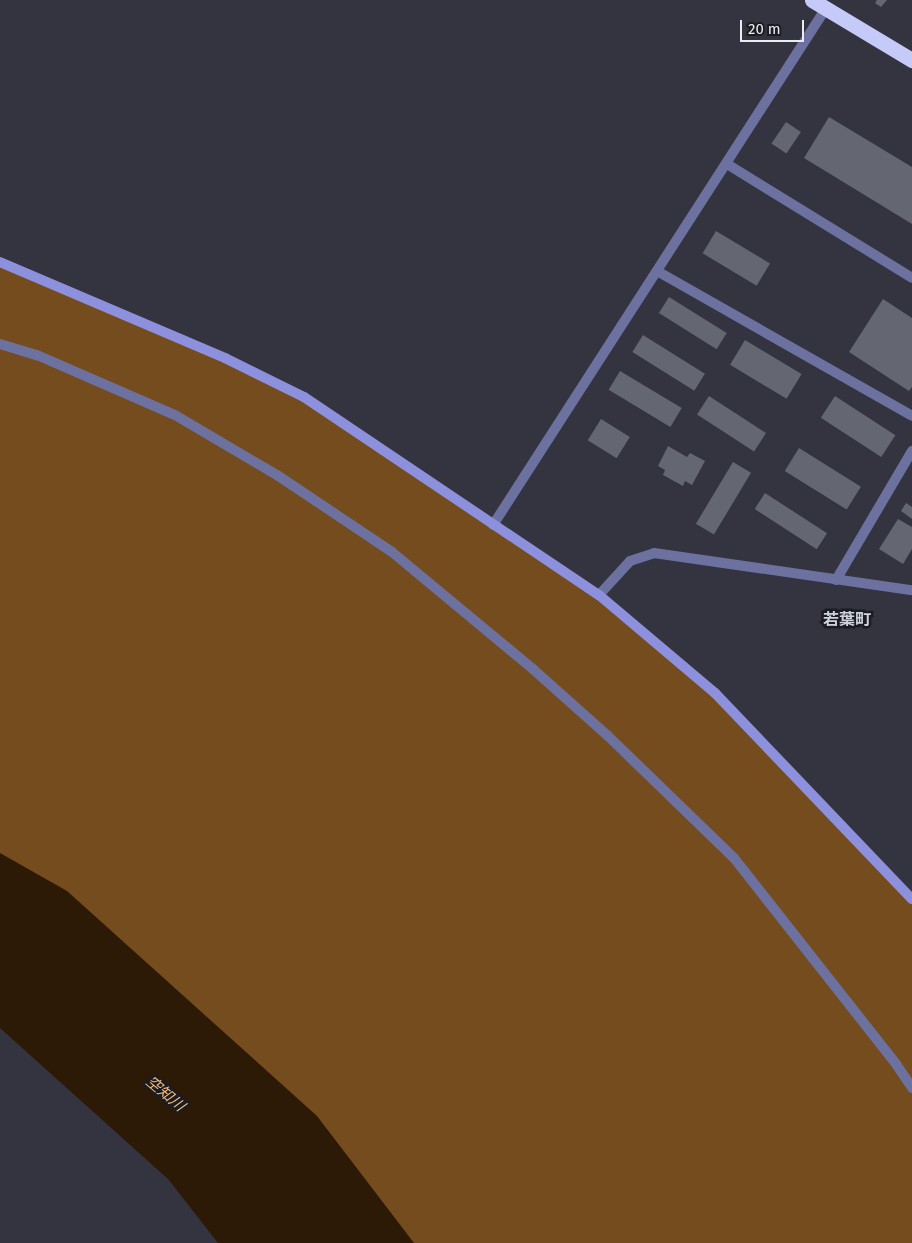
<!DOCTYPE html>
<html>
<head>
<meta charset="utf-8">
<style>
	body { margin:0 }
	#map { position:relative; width:912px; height:1243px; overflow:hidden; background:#33343f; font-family:"Fira Sans","Noto Sans JP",sans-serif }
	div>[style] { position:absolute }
	.green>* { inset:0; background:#754c1d }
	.water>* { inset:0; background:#2c1a07 }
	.building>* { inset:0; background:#646672; transform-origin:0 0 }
	.street>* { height:10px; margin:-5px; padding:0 5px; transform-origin:5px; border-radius:5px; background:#6d71a0 }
	.secondary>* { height:10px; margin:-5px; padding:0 5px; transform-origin:5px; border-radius:5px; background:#8d91dd }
	.highway>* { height:15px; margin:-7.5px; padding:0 7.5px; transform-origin:7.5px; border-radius:7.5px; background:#c6caf9 }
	span { translate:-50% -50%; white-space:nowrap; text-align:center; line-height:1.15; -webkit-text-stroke:5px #1b1c21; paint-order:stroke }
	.water-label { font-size:15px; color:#f8ba7c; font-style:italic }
	.quarter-label { font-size:16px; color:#cfd1df; font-weight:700 }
	.scale { position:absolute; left:740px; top:20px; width:64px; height:22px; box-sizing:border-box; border:2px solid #ebecf3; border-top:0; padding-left:6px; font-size:15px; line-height:18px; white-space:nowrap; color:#ebecf3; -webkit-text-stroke:4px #1b1c21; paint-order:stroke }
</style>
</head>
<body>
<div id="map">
	<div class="green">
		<i style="clip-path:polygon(0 262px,304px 397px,599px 595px,715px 693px,912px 899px,912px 1243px,402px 1243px,0 867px)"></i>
	</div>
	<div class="water">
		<i style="clip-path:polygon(0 853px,67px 891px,317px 1116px,414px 1243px,218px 1243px,168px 1179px,0 1028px)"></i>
	</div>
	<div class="building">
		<i style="clip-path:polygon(877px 0,887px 0,881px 7px,875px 3px)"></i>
		<i style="clip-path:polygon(829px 117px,912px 167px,912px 224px,804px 158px)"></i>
		<i style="left:786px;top:122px;width:18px;height:26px;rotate:34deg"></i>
		<i style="left:716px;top:231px;width:63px;height:26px;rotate:31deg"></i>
		<i style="left:669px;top:297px;width:68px;height:19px;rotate:32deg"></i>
		<i style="clip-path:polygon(883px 299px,912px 318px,912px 387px,909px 391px,849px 352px)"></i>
		<i style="left:643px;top:335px;width:73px;height:20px;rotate:32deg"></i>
		<i style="left:745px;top:340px;width:66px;height:29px;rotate:31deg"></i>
		<i style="left:620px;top:371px;width:72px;height:22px;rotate:31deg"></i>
		<i style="left:709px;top:396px;width:68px;height:22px;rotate:33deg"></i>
		<i style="left:835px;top:396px;width:72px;height:26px;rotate:33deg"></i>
		<i style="left:601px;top:419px;width:34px;height:25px;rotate:32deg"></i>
		<i style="clip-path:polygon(668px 446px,687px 457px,690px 453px,705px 461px,692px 485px,685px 481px,683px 486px,663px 475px,665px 470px,658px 466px)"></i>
		<i style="left:799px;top:448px;width:73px;height:27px;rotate:32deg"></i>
		<i style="left:733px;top:462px;width:21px;height:72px;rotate:31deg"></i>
		<i style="left:765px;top:493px;width:74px;height:19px;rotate:33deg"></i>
		<i style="clip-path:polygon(906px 503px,912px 507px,912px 519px,901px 511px)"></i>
		<i style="clip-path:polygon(898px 519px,912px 527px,912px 549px,903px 564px,879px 549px)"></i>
	</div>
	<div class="street">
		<i style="left:727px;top:164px;width:217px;rotate:31.6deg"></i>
		<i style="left:657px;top:271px;width:293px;rotate:29.6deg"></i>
		<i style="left:0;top:344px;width:39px;rotate:17deg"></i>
		<i style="left:37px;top:355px;width:150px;rotate:23.5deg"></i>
		<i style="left:175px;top:415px;width:118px;rotate:30.5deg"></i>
		<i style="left:277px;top:475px;width:138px;rotate:33.8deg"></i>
		<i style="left:392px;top:552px;width:185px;rotate:39.7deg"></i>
		<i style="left:534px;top:670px;width:98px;rotate:41.7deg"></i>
		<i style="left:607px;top:735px;width:177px;rotate:44.1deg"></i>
		<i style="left:734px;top:858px;width:262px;rotate:51.8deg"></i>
		<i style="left:896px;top:1064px;width:29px;rotate:56deg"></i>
		<i style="left:493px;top:525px;width:615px;rotate:-57.21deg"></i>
		<i style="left:836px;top:580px;width:150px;rotate:-59.5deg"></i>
		<i style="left:599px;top:595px;width:46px;rotate:-47.6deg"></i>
		<i style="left:630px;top:561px;width:25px;rotate:-18deg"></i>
		<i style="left:654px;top:553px;width:261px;rotate:8.2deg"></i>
	</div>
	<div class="secondary">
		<i style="left:0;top:262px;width:245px;rotate:23.1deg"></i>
		<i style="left:225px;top:358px;width:88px;rotate:26.3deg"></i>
		<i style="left:304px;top:397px;width:355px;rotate:33.9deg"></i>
		<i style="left:599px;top:595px;width:152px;rotate:40.2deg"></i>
		<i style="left:715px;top:693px;width:285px;rotate:46.3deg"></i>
	</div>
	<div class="highway">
		<i style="left:812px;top:0;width:117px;rotate:31deg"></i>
	</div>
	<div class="water-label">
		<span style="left:165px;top:1094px;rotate:40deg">空知川</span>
	</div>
	<div class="quarter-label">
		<span style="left:847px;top:620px">若葉町</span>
	</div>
	<div class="scale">20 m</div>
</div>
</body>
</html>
